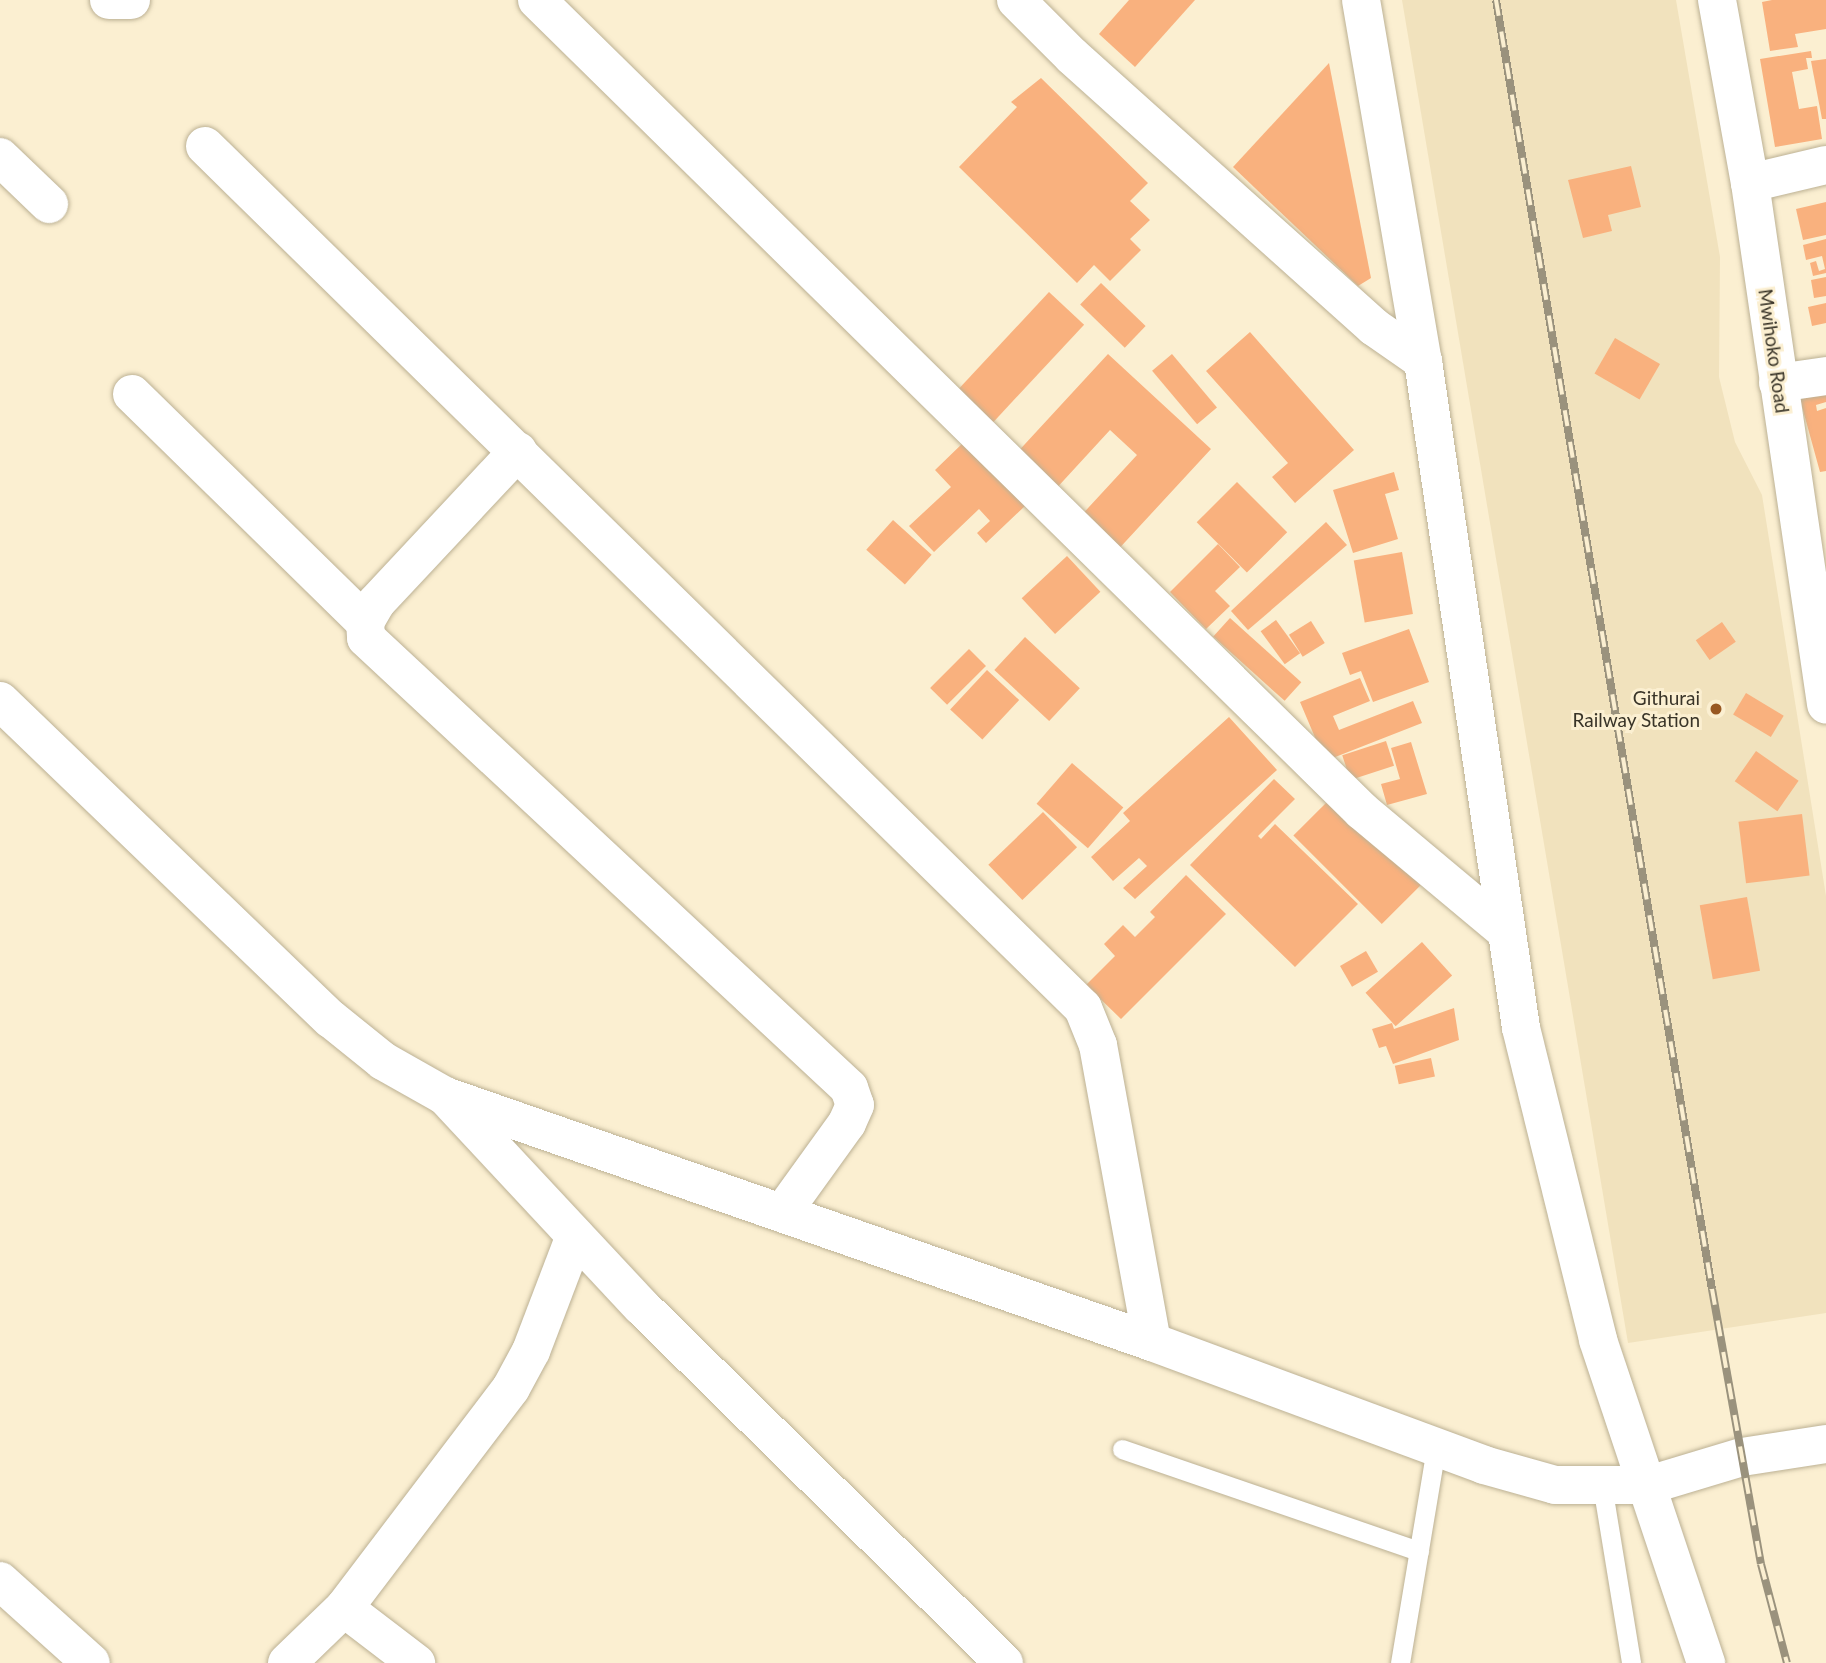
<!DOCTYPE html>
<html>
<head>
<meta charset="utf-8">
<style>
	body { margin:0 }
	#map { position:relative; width:1826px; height:1663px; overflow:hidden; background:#fbefd1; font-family:Lato,sans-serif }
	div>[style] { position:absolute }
	.built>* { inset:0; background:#f1e2bd }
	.building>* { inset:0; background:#f9b17e; transform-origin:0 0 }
	.roads { filter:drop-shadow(0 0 2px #bcb194) drop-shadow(0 0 2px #bcb194) }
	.lane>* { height:19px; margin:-9.5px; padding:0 9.5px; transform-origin:9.5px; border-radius:9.5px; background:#fff }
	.street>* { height:38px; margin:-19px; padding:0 19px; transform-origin:19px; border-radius:19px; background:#fff }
	.secondary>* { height:38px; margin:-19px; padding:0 19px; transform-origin:19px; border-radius:19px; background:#fff }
	.rail>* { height:8px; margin-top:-4px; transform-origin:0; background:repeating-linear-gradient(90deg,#fbefd1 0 16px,#9a927d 0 32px); box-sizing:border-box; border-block:2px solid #9a927d }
	.dots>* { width:19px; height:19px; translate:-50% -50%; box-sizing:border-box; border:4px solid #fbefd1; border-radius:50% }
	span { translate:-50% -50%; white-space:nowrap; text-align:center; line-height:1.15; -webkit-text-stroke:6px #fbefd1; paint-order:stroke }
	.street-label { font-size:19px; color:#393428 }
	.poi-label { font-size:19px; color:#393428 }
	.right { translate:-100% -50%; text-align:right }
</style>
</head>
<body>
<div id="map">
	<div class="built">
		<i style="clip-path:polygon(1402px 0,1676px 0,1720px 257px,1719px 377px,1735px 442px,1762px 495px,1826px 896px,1826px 1313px,1628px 1343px)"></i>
	</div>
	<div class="building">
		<i style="clip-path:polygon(1129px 0,1195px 0,1135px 67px,1099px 34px)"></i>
		<i style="clip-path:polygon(1772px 0,1826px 0,1826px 29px,1795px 34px,1798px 47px,1770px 51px,1762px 2px)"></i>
		<i style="clip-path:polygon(1811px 51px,1812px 58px,1806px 58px,1808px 69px,1792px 72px,1799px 109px,1817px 106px,1822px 139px,1775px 147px,1760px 59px)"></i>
		<i style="clip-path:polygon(1826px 59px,1826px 119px,1822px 119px,1811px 61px)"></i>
		<i style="clip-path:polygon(1329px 63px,1371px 278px,1358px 286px,1233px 167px)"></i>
		<i style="clip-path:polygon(1041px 78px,1148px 183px,1130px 201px,1150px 220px,1130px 239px,1141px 250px,1110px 281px,1094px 265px,1077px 283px,959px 167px,1017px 107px,1011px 102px)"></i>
		<i style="clip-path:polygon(1631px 166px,1641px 207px,1608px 215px,1612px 231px,1583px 238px,1568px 180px)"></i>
		<i style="clip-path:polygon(1826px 202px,1826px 235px,1803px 240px,1796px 209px)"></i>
		<i style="clip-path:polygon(1826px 239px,1826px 273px,1813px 276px,1810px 263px,1816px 261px,1819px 271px,1825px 269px,1822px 256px,1806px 260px,1803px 245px)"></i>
		<i style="clip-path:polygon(1826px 277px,1826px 296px,1814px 298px,1811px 280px)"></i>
		<i style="left:1101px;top:283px;width:62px;height:30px;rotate:44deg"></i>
		<i style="left:1049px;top:292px;width:48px;height:139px;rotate:43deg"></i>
		<i style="clip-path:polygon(1826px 303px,1826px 323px,1812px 326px,1808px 307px)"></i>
		<i style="clip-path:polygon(1250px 332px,1354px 450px,1295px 503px,1272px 477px,1288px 463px,1206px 371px)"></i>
		<i style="left:1615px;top:338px;width:52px;height:41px;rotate:30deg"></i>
		<i style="clip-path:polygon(1108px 354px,1211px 449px,1114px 554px,1077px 520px,1137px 455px,1110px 430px,1053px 492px,1014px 456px)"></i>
		<i style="left:1172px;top:354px;width:70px;height:26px;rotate:50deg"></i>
		<i style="clip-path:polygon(1826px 385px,1826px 402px,1816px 405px,1817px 411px,1826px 408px,1826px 471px,1820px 472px,1798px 392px)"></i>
		<i style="clip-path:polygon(965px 441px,1026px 505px,986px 543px,977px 533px,990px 521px,979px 509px,934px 552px,909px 526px,951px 487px,935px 470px)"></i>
		<i style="clip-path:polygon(1394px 472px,1399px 490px,1385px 494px,1398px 539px,1353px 553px,1333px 490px)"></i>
		<i style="left:1237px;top:482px;width:71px;height:57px;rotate:45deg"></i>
		<i style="left:893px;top:520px;width:52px;height:40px;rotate:42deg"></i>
		<i style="clip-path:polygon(1326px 522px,1347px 545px,1248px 630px,1231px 611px)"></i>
		<i style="clip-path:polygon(1218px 544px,1240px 567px,1215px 591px,1230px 606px,1206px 629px,1170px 592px)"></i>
		<i style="left:1402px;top:552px;width:63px;height:49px;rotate:80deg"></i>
		<i style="left:1067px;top:556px;width:49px;height:62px;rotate:47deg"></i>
		<i style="left:1230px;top:618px;width:96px;height:25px;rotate:42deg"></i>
		<i style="left:1276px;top:620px;width:41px;height:19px;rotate:54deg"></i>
		<i style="left:1311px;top:621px;width:26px;height:26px;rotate:58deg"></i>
		<i style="left:1722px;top:622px;width:24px;height:32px;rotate:55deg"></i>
		<i style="clip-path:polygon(1409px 629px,1429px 682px,1373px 702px,1361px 671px,1350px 675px,1342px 653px)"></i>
		<i style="left:1025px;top:637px;width:75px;height:45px;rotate:43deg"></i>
		<i style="left:969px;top:649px;width:24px;height:55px;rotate:45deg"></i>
		<i style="left:987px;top:670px;width:44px;height:54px;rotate:43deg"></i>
		<i style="clip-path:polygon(1360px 678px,1370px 701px,1333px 716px,1339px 730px,1413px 701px,1422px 723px,1325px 761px,1300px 702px)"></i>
		<i style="left:1746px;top:693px;width:44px;height:25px;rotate:31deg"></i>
		<i style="clip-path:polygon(1229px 717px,1277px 770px,1135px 899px,1123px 888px,1147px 866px,1139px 858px,1113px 881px,1091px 857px,1130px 821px,1123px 813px)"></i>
		<i style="left:1386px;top:741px;width:26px;height:46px;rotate:72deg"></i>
		<i style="clip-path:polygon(1411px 742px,1427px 794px,1387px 805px,1381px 784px,1400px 779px,1391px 748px)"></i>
		<i style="left:1756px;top:751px;width:52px;height:37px;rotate:35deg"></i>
		<i style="left:1072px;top:763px;width:68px;height:54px;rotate:41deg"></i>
		<i style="clip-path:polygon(1274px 779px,1295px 799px,1258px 836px,1261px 839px,1275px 824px,1358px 904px,1295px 967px,1190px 865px)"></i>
		<i style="left:1333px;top:796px;width:125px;height:56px;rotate:45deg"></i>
		<i style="left:1043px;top:812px;width:49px;height:76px;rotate:46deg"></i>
		<i style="left:1802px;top:814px;width:62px;height:64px;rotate:83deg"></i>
		<i style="clip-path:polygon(1186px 875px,1226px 914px,1121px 1019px,1086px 985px,1115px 956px,1104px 944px,1123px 925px,1135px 937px,1155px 917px,1150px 912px)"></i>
		<i style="left:1747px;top:897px;width:75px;height:48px;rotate:80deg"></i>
		<i style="left:1422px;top:942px;width:45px;height:76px;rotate:48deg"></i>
		<i style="left:1366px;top:951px;width:24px;height:30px;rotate:60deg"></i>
		<i style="clip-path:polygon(1454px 1008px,1459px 1040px,1393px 1064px,1386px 1046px,1379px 1048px,1372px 1029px,1392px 1023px,1394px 1029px)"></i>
		<i style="left:1431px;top:1058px;width:19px;height:37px;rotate:78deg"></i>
	</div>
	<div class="roads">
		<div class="lane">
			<i style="left:1122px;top:1449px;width:314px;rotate:19deg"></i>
			<i style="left:1602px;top:1485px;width:180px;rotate:80.7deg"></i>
			<i style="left:1400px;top:1663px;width:219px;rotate:-80.5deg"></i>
		</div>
		<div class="street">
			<i style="left:109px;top:0;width:22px"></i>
			<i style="left:537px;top:0;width:1157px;rotate:44.51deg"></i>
			<i style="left:1362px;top:811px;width:184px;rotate:39.9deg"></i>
			<i style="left:1016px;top:0;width:79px;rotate:45deg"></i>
			<i style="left:1072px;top:56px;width:406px;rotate:41.9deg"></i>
			<i style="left:1374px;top:327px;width:60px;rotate:34.8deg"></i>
			<i style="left:1361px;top:0;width:366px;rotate:80.3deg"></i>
			<i style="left:1423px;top:361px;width:674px;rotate:81.64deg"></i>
			<i style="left:1521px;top:1028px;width:321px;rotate:76.1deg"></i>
			<i style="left:1598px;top:1340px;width:341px;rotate:71.5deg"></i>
			<i style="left:205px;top:146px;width:1230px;rotate:44.47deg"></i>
			<i style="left:1083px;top:1008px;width:40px;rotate:68deg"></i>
			<i style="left:1098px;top:1045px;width:302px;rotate:79.7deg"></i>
			<i style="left:0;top:157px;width:68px;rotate:43.8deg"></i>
			<i style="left:1750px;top:183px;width:78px;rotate:-13.3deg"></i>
			<i style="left:1778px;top:383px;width:49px;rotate:-8.3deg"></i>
			<i style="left:132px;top:394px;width:326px;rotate:44.4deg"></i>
			<i style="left:518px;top:451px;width:208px;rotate:133.1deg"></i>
			<i style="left:376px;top:603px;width:22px;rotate:120deg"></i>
			<i style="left:365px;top:622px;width:16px;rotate:86deg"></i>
			<i style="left:366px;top:638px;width:660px;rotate:42.97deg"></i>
			<i style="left:849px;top:1088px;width:18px;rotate:71deg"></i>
			<i style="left:855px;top:1105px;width:20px;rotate:114deg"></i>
			<i style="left:847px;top:1123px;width:111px;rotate:125.8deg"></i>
			<i style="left:445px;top:1096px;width:287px;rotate:47deg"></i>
			<i style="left:641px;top:1306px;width:509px;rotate:44.52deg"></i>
			<i style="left:0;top:1581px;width:122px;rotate:42deg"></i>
			<i style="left:344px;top:1608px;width:91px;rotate:37.4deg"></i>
			<i style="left:287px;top:1663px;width:79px;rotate:-44deg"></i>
			<i style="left:344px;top:1608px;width:276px;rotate:-52.8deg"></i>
			<i style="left:511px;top:1388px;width:42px;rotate:-61.6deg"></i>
			<i style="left:531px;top:1351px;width:123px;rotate:-69.1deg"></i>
		</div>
		<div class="secondary">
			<i style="left:1717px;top:0;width:186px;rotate:79.8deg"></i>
			<i style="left:1750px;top:183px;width:527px;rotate:81.7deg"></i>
			<i style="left:0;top:701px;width:459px;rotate:43.9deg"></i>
			<i style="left:331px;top:1019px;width:67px;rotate:38.9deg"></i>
			<i style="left:383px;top:1061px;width:71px;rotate:29.4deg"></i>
			<i style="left:445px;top:1096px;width:749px;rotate:19.19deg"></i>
			<i style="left:1152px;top:1342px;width:354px;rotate:20.3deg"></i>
			<i style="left:1484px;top:1465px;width:74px;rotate:15.7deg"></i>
			<i style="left:1555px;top:1485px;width:94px"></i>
			<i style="left:1649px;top:1485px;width:97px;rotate:-16.8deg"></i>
			<i style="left:1742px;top:1457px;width:85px;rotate:-8.8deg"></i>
		</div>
	</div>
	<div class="rail">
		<i style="left:1496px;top:0;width:1307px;rotate:80.49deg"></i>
		<i style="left:1712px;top:1289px;width:279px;rotate:79.9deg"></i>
		<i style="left:1761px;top:1564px;width:102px;rotate:75.3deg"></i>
	</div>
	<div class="dots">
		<i style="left:1716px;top:709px;background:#985822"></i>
	</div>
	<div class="street-label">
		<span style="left:1774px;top:351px;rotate:82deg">Mwihoko Road</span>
	</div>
	<div class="poi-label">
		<span class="right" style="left:1700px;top:709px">Githurai<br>Railway Station</span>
	</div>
</div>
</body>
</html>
